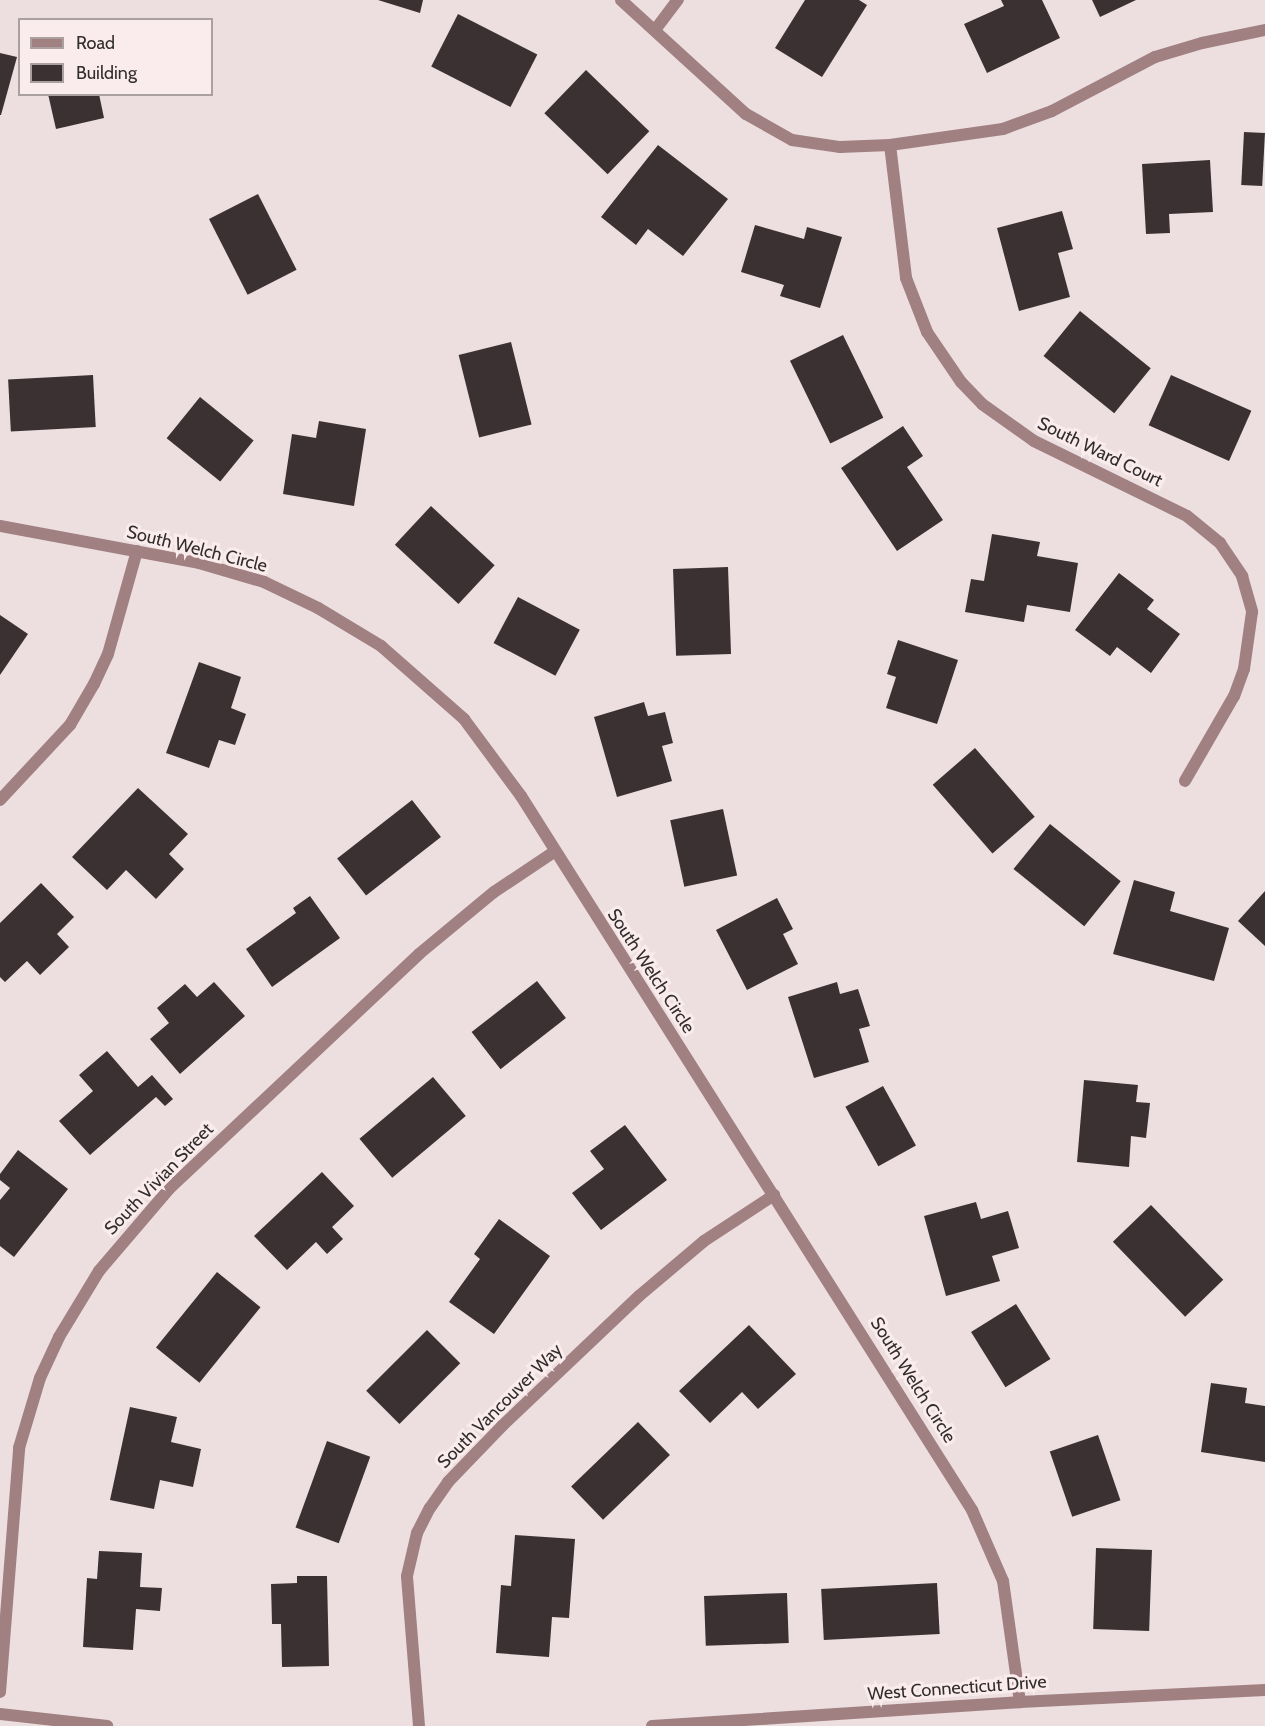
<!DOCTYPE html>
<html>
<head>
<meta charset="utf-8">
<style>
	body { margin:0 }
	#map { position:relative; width:1265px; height:1726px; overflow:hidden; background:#eddfe0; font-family:Cabin,sans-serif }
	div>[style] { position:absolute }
	.building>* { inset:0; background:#3c3132; transform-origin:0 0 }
	.street>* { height:12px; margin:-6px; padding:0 6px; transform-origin:6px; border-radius:6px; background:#a18082 }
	span { translate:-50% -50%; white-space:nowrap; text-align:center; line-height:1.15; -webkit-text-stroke:6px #faeced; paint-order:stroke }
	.street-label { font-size:18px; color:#322d2d }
	.legend { position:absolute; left:18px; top:18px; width:195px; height:78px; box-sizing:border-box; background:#faeced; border:2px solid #aaa0a0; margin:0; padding:8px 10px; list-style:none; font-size:18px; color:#322d2d }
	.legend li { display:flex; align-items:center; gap:12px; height:30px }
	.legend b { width:30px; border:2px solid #aaa0a0 }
</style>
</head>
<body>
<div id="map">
	<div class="building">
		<i style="clip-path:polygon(378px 0,423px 0,420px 13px)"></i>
		<i style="clip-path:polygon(805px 0,859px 0,867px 5px,822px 77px,775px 48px)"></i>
		<i style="clip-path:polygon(1001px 0,1042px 0,1060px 38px,987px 73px,964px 24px,1004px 6px)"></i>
		<i style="clip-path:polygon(1092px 0,1136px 0,1100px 17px)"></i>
		<i style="left:458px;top:14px;width:89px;height:59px;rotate:27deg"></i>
		<i style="clip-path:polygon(0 53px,17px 57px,1px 115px,0 115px)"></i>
		<i style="left:586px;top:70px;width:88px;height:60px;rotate:44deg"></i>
		<i style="clip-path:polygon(48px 94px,99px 94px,104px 118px,56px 129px)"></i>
		<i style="left:1244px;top:132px;width:21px;height:53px;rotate:3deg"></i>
		<i style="clip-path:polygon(658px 145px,728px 199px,683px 256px,648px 229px,636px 245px,601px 217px)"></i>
		<i style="clip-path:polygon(1210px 160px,1213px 212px,1169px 214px,1170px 233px,1146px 234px,1142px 164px)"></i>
		<i style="left:258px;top:194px;width:85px;height:55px;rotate:63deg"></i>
		<i style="clip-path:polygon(1062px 211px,1073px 249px,1058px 253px,1070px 297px,1019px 311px,997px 228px)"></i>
		<i style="clip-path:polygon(755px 225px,804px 239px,807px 227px,842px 237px,820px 308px,780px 296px,784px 285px,741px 272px)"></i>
		<i style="left:1080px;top:311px;width:91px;height:58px;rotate:39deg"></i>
		<i style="left:843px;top:335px;width:92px;height:59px;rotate:64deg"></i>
		<i style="left:511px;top:342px;width:85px;height:54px;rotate:76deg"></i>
		<i style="left:93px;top:375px;width:52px;height:85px;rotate:87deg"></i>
		<i style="left:1171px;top:375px;width:88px;height:55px;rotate:24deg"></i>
		<i style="left:200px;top:397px;width:69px;height:53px;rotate:39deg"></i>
		<i style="clip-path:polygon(319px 421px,366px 429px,354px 506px,283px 494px,292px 434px,316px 438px)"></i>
		<i style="clip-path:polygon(903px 426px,923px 456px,907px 467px,943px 520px,897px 551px,841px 468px)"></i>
		<i style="left:431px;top:506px;width:87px;height:53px;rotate:43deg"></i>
		<i style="clip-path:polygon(992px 534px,1040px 542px,1037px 556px,1078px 563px,1070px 612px,1027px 605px,1024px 622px,965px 612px,971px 579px,984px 581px)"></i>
		<i style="left:728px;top:567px;width:87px;height:55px;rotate:88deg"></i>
		<i style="clip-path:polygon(1119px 573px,1154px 600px,1147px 609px,1180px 634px,1151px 673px,1117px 647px,1110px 656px,1075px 630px)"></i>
		<i style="left:518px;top:597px;width:70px;height:52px;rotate:28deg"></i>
		<i style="clip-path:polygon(0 615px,28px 634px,0 675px)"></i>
		<i style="clip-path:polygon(898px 640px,958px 660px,937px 724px,886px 708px,896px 677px,887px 674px)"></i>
		<i style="clip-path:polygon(199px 662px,241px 677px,231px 708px,246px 714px,235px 745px,219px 740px,209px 768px,166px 753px)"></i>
		<i style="clip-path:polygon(644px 702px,648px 716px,665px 712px,673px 743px,662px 746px,672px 781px,617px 797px,594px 717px)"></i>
		<i style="left:975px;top:748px;width:91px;height:56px;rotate:49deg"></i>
		<i style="clip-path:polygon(138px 788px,188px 834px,169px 854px,184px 869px,156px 899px,126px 870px,107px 890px,72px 857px)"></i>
		<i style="left:412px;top:800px;width:47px;height:95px;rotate:52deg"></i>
		<i style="left:723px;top:809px;width:68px;height:54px;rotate:78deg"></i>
		<i style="left:1050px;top:824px;width:91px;height:58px;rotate:39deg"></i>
		<i style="clip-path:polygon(1134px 880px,1175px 892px,1170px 911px,1229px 928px,1214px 981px,1113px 954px)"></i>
		<i style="clip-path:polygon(41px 883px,74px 917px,57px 934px,69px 947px,40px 975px,27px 961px,5px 982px,0 977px,0 923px)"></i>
		<i style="clip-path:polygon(1265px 891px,1265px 946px,1238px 921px)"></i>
		<i style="clip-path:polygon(310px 896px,340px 938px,272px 987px,246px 949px,296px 913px,293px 908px)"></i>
		<i style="clip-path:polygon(777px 898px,793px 929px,783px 934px,798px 964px,747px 990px,716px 930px)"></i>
		<i style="left:537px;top:981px;width:47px;height:83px;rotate:52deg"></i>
		<i style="clip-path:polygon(214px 982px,245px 1016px,180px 1074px,150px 1039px,169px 1023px,157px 1008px,185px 984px,197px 997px)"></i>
		<i style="clip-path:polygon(837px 982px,840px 994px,858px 989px,870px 1026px,859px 1029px,869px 1062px,814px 1078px,788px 997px)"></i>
		<i style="clip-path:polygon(107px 1051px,138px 1087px,152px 1075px,173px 1099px,165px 1106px,156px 1097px,90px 1155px,59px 1121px,93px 1091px,79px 1075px)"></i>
		<i style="left:433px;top:1077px;width:51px;height:96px;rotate:50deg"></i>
		<i style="clip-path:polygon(1084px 1080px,1138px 1085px,1136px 1102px,1150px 1103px,1146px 1138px,1131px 1136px,1129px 1167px,1077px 1162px)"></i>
		<i style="left:883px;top:1086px;width:68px;height:43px;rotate:61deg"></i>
		<i style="clip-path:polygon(625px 1125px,667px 1180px,601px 1230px,572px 1193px,604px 1169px,590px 1151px)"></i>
		<i style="clip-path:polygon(18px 1150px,68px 1189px,14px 1257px,0 1246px,0 1200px,10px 1188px,0 1180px,0 1174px)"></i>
		<i style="clip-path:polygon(322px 1172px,354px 1206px,332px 1227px,343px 1239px,327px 1254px,316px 1242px,287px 1270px,254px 1236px)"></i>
		<i style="clip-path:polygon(976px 1202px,981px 1219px,1008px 1211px,1019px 1248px,992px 1256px,1000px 1281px,946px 1296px,924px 1216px)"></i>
		<i style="left:1151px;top:1205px;width:104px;height:53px;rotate:46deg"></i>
		<i style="clip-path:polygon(499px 1219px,550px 1256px,494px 1334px,449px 1302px,480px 1259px,474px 1254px)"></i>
		<i style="left:217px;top:1272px;width:56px;height:97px;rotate:39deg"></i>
		<i style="left:1016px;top:1304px;width:65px;height:53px;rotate:58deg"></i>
		<i style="clip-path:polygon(749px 1325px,796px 1374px,758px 1409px,742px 1392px,710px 1423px,679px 1391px)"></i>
		<i style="left:427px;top:1330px;width:47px;height:86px;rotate:45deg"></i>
		<i style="clip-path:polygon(1211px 1383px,1247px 1388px,1245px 1403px,1265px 1406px,1265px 1462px,1201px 1452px)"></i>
		<i style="clip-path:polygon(130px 1407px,177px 1417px,171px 1442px,201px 1449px,193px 1487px,160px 1480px,154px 1509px,110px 1500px)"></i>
		<i style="left:638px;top:1422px;width:46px;height:93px;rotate:46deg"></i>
		<i style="left:1098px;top:1435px;width:69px;height:51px;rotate:71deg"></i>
		<i style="left:327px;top:1441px;width:46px;height:92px;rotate:20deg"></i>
		<i style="clip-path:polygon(515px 1535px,575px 1539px,569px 1618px,552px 1617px,549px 1657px,496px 1653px,501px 1585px,511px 1586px)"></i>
		<i style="left:1096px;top:1548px;width:56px;height:81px;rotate:2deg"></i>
		<i style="clip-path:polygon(99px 1551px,142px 1553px,140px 1587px,162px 1588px,160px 1611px,136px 1609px,133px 1650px,83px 1647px,87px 1578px,97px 1579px)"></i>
		<i style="clip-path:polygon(297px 1576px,327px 1576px,329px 1666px,282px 1667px,281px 1624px,272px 1624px,271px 1584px,297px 1583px)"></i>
		<i style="left:937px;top:1583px;width:51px;height:116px;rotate:87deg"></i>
		<i style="left:787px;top:1593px;width:50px;height:83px;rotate:88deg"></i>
	</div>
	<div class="street">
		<i style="left:621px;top:0;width:169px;rotate:42.4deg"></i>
		<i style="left:746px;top:114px;width:53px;rotate:29.5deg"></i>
		<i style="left:792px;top:140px;width:49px;rotate:8.3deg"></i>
		<i style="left:840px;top:147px;width:50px;rotate:-2.3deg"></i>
		<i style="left:890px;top:145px;width:114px;rotate:-8.1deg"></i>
		<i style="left:1003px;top:129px;width:52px;rotate:-20.2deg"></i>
		<i style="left:1052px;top:111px;width:116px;rotate:-27.7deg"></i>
		<i style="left:1155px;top:57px;width:49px;rotate:-16.6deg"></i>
		<i style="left:1202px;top:43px;width:64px;rotate:-11.7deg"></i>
		<i style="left:655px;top:30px;width:38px;rotate:-53deg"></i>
		<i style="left:890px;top:145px;width:134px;rotate:83.1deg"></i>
		<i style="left:906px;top:278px;width:58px;rotate:68.7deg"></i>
		<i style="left:927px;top:332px;width:60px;rotate:55.8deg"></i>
		<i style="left:961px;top:382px;width:30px;rotate:46deg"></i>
		<i style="left:982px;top:404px;width:64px;rotate:35.4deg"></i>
		<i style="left:1034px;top:441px;width:170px;rotate:26.1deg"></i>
		<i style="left:1187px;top:516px;width:43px;rotate:39.3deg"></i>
		<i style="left:1220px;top:543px;width:40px;rotate:56deg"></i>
		<i style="left:1242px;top:576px;width:37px;rotate:74deg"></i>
		<i style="left:1252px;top:612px;width:58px;rotate:98deg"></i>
		<i style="left:1244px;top:669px;width:29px;rotate:110deg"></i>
		<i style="left:1234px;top:696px;width:98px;rotate:120deg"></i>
		<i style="left:0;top:526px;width:202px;rotate:10.5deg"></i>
		<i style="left:199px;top:563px;width:68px;rotate:16.3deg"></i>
		<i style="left:264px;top:582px;width:60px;rotate:25.7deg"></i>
		<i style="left:318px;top:608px;width:74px;rotate:31.1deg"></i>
		<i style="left:381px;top:646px;width:111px;rotate:41.3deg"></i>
		<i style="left:464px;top:719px;width:96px;rotate:53.5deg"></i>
		<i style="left:521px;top:796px;width:845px;rotate:57.72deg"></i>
		<i style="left:972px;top:1510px;width:77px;rotate:66.4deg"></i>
		<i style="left:1003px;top:1581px;width:122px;rotate:82deg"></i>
		<i style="left:0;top:800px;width:103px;rotate:-47deg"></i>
		<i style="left:70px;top:725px;width:48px;rotate:-59.7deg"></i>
		<i style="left:94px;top:684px;width:33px;rotate:-65deg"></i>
		<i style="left:108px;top:654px;width:107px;rotate:-74.3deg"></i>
		<i style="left:0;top:1692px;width:245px;rotate:-85.5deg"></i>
		<i style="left:19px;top:1448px;width:73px;rotate:-73.3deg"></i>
		<i style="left:40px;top:1378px;width:45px;rotate:-65.1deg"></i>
		<i style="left:59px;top:1337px;width:77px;rotate:-58.8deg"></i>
		<i style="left:99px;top:1271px;width:108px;rotate:-49.5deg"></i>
		<i style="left:169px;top:1189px;width:343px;rotate:-43.2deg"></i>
		<i style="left:419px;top:954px;width:97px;rotate:-39.6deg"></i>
		<i style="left:494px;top:892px;width:72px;rotate:-33.7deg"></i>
		<i style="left:0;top:1714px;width:108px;rotate:6.4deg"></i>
		<i style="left:419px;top:1726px;width:150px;rotate:-94.6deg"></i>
		<i style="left:407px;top:1576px;width:44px;rotate:-76.9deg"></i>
		<i style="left:417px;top:1533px;width:28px;rotate:-63deg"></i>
		<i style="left:430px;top:1508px;width:32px;rotate:-55deg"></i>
		<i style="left:448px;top:1482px;width:78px;rotate:-46deg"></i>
		<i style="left:502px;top:1426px;width:189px;rotate:-43.5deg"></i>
		<i style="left:639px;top:1296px;width:85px;rotate:-40.2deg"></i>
		<i style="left:704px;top:1241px;width:84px;rotate:-33.3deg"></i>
		<i style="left:652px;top:1726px;width:369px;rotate:-3.7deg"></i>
		<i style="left:1020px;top:1702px;width:245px;rotate:-2.8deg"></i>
	</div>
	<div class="street-label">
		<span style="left:1100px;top:452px;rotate:26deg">South Ward Court</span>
		<span style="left:197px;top:549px;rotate:14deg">South Welch Circle</span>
		<span style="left:651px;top:971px;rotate:57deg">South Welch Circle</span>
		<span style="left:159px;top:1179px;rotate:-46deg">South Vivian Street</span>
		<span style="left:913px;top:1380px;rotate:58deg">South Welch Circle</span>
		<span style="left:500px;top:1406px;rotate:-45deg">South Vancouver Way</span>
		<span style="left:957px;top:1688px;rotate:-4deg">West Connecticut Drive</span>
	</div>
	<ul class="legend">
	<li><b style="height:8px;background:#a18082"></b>Road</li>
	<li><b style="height:16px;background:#3c3132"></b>Building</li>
	</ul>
</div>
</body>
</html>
